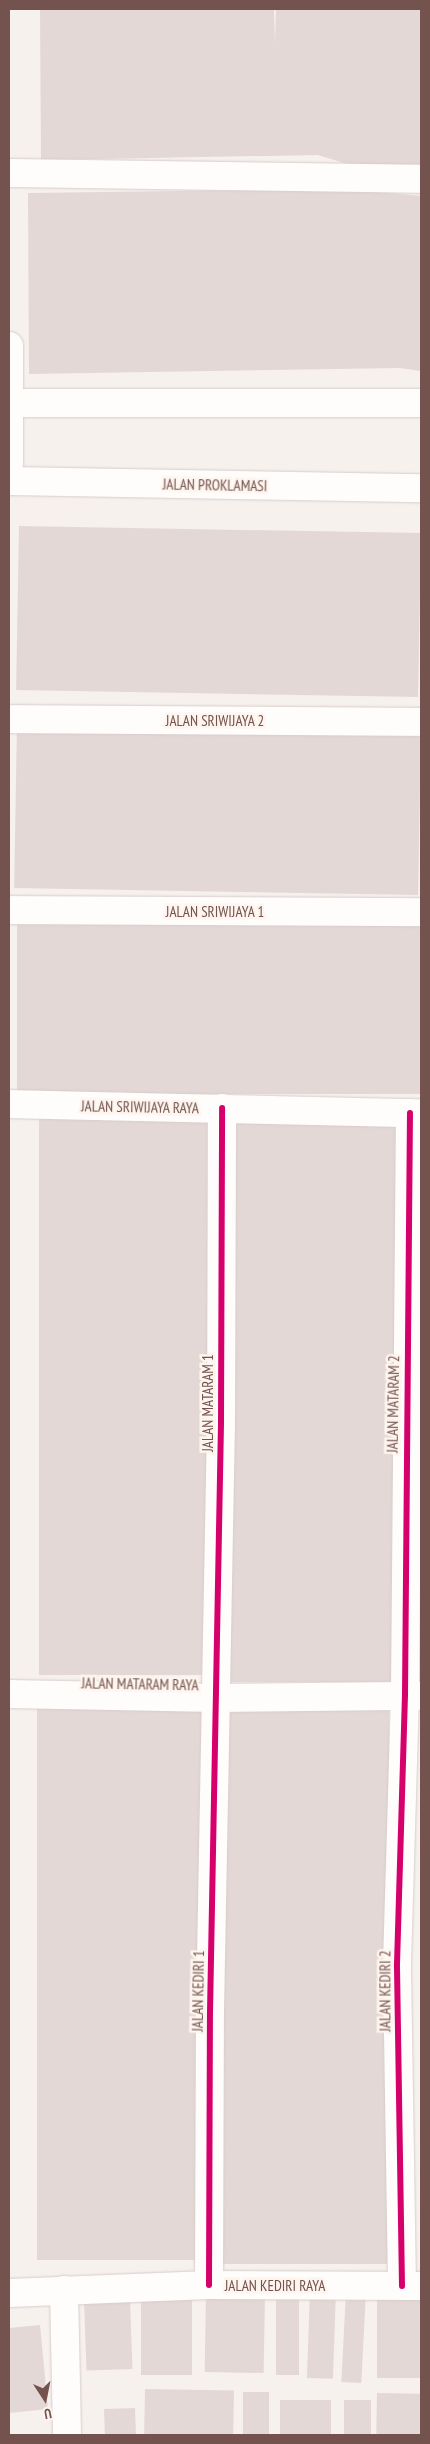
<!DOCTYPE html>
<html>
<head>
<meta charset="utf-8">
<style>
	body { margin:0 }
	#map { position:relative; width:430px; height:2444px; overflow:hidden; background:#f7f1ed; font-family:"PT Sans Narrow",sans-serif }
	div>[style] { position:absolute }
	.building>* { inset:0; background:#e3d8d5; transform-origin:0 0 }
	.roads { filter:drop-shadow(0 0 1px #d6cdca) drop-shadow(0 0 1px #d6cdca) }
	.minor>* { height:28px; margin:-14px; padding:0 14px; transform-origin:14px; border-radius:14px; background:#fefdfc }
	.cycleway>* { height:6px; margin:-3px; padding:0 3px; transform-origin:3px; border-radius:3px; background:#d6006c }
	span { translate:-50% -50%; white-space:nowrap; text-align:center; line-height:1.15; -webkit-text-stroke:5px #fef5ef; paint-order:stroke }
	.street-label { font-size:15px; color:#74534e }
	.frame { position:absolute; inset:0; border:10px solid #74534e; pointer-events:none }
	.north { position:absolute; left:20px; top:2374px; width:50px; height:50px; -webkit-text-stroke:4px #fef5ef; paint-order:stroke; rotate:169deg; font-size:14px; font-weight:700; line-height:20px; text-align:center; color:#74534e }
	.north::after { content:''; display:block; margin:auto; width:18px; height:22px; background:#74534e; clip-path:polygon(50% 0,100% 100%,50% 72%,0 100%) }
</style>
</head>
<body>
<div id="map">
	<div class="building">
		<i style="clip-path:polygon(40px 9px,274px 9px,275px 44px,276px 9px,421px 9px,421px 175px,360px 168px,318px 155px,41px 160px)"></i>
		<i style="clip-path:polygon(345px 189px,421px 196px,421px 371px,399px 368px,29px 374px,28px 193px)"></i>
		<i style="left:19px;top:526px;width:402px;height:164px;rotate:1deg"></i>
		<i style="left:17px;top:724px;width:404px;height:164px;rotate:1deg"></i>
		<i style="left:421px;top:915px;width:179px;height:404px;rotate:90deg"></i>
		<i style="left:39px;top:1115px;width:168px;height:560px"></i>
		<i style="left:228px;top:1122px;width:168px;height:560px"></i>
		<i style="left:37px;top:1699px;width:167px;height:561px"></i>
		<i style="left:221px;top:1703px;width:168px;height:561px"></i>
		<i style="left:310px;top:2290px;width:26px;height:88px;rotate:2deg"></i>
		<i style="left:276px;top:2291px;width:23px;height:84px"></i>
		<i style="left:346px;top:2292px;width:20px;height:90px;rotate:3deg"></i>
		<i style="left:206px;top:2294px;width:59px;height:78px;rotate:1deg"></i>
		<i style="left:377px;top:2294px;width:44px;height:84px"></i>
		<i style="left:141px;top:2295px;width:51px;height:80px"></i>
		<i style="left:130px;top:2299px;width:70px;height:46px;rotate:88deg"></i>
		<i style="clip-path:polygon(40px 2325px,48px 2409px,9px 2413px,9px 2328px)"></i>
		<i style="left:145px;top:2389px;width:89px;height:46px;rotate:1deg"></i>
		<i style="left:243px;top:2392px;width:26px;height:43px"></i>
		<i style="left:377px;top:2393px;width:44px;height:42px;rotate:1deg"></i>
		<i style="left:331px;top:2400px;width:35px;height:51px;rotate:90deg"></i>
		<i style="left:344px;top:2400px;width:27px;height:35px"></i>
		<i style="left:135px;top:2408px;width:27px;height:31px;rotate:88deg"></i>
	</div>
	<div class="roads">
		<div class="minor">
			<i style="left:9px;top:173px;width:412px;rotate:0.8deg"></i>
			<i style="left:9px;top:346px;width:118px;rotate:90deg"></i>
			<i style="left:9px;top:403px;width:412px"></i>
			<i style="left:9px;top:481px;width:412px;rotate:1deg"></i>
			<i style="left:9px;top:719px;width:412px;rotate:0.4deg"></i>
			<i style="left:9px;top:910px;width:412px;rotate:0.3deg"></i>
			<i style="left:9px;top:1104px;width:412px;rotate:1.3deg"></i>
			<i style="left:9px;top:1694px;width:207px;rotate:1.1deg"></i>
			<i style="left:216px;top:1698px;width:205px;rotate:-0.6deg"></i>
			<i style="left:209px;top:2285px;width:273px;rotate:-89.8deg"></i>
			<i style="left:210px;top:2012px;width:590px;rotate:-88.93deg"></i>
			<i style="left:221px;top:1422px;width:314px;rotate:-89.8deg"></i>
			<i style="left:402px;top:2286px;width:322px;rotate:-90.9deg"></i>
			<i style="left:397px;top:1964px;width:269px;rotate:-88.3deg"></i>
			<i style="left:405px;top:1695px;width:582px;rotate:-89.51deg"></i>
			<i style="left:64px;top:2290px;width:145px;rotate:88.8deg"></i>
			<i style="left:9px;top:2293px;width:200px;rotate:-2.3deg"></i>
			<i style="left:209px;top:2285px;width:212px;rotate:0.3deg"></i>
		</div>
	</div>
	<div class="cycleway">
		<i style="left:209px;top:2285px;width:273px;rotate:-89.8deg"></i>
		<i style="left:210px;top:2012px;width:590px;rotate:-88.93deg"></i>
		<i style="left:221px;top:1422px;width:314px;rotate:-89.8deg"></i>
		<i style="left:402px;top:2286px;width:322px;rotate:-90.9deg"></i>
		<i style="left:397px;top:1964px;width:269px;rotate:-88.3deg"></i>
		<i style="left:405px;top:1695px;width:582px;rotate:-89.51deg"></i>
	</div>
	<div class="street-label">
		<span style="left:215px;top:485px;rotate:1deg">JALAN PROKLAMASI</span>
		<span style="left:215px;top:721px">JALAN SRIWIJAYA 2</span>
		<span style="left:215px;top:912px">JALAN SRIWIJAYA 1</span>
		<span style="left:140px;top:1107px;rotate:1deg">JALAN SRIWIJAYA RAYA</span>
		<span style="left:208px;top:1403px;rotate:-90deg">JALAN MATARAM 1</span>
		<span style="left:393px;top:1404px;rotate:-89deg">JALAN MATARAM 2</span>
		<span style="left:140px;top:1684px;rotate:1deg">JALAN MATARAM RAYA</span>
		<span style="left:198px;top:1991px;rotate:-89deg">JALAN KEDIRI 1</span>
		<span style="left:385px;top:1991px;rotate:-90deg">JALAN KEDIRI 2</span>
		<span style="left:275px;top:2286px">JALAN KEDIRI RAYA</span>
	</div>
	<div class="frame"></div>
	<div class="north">U</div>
</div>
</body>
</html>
